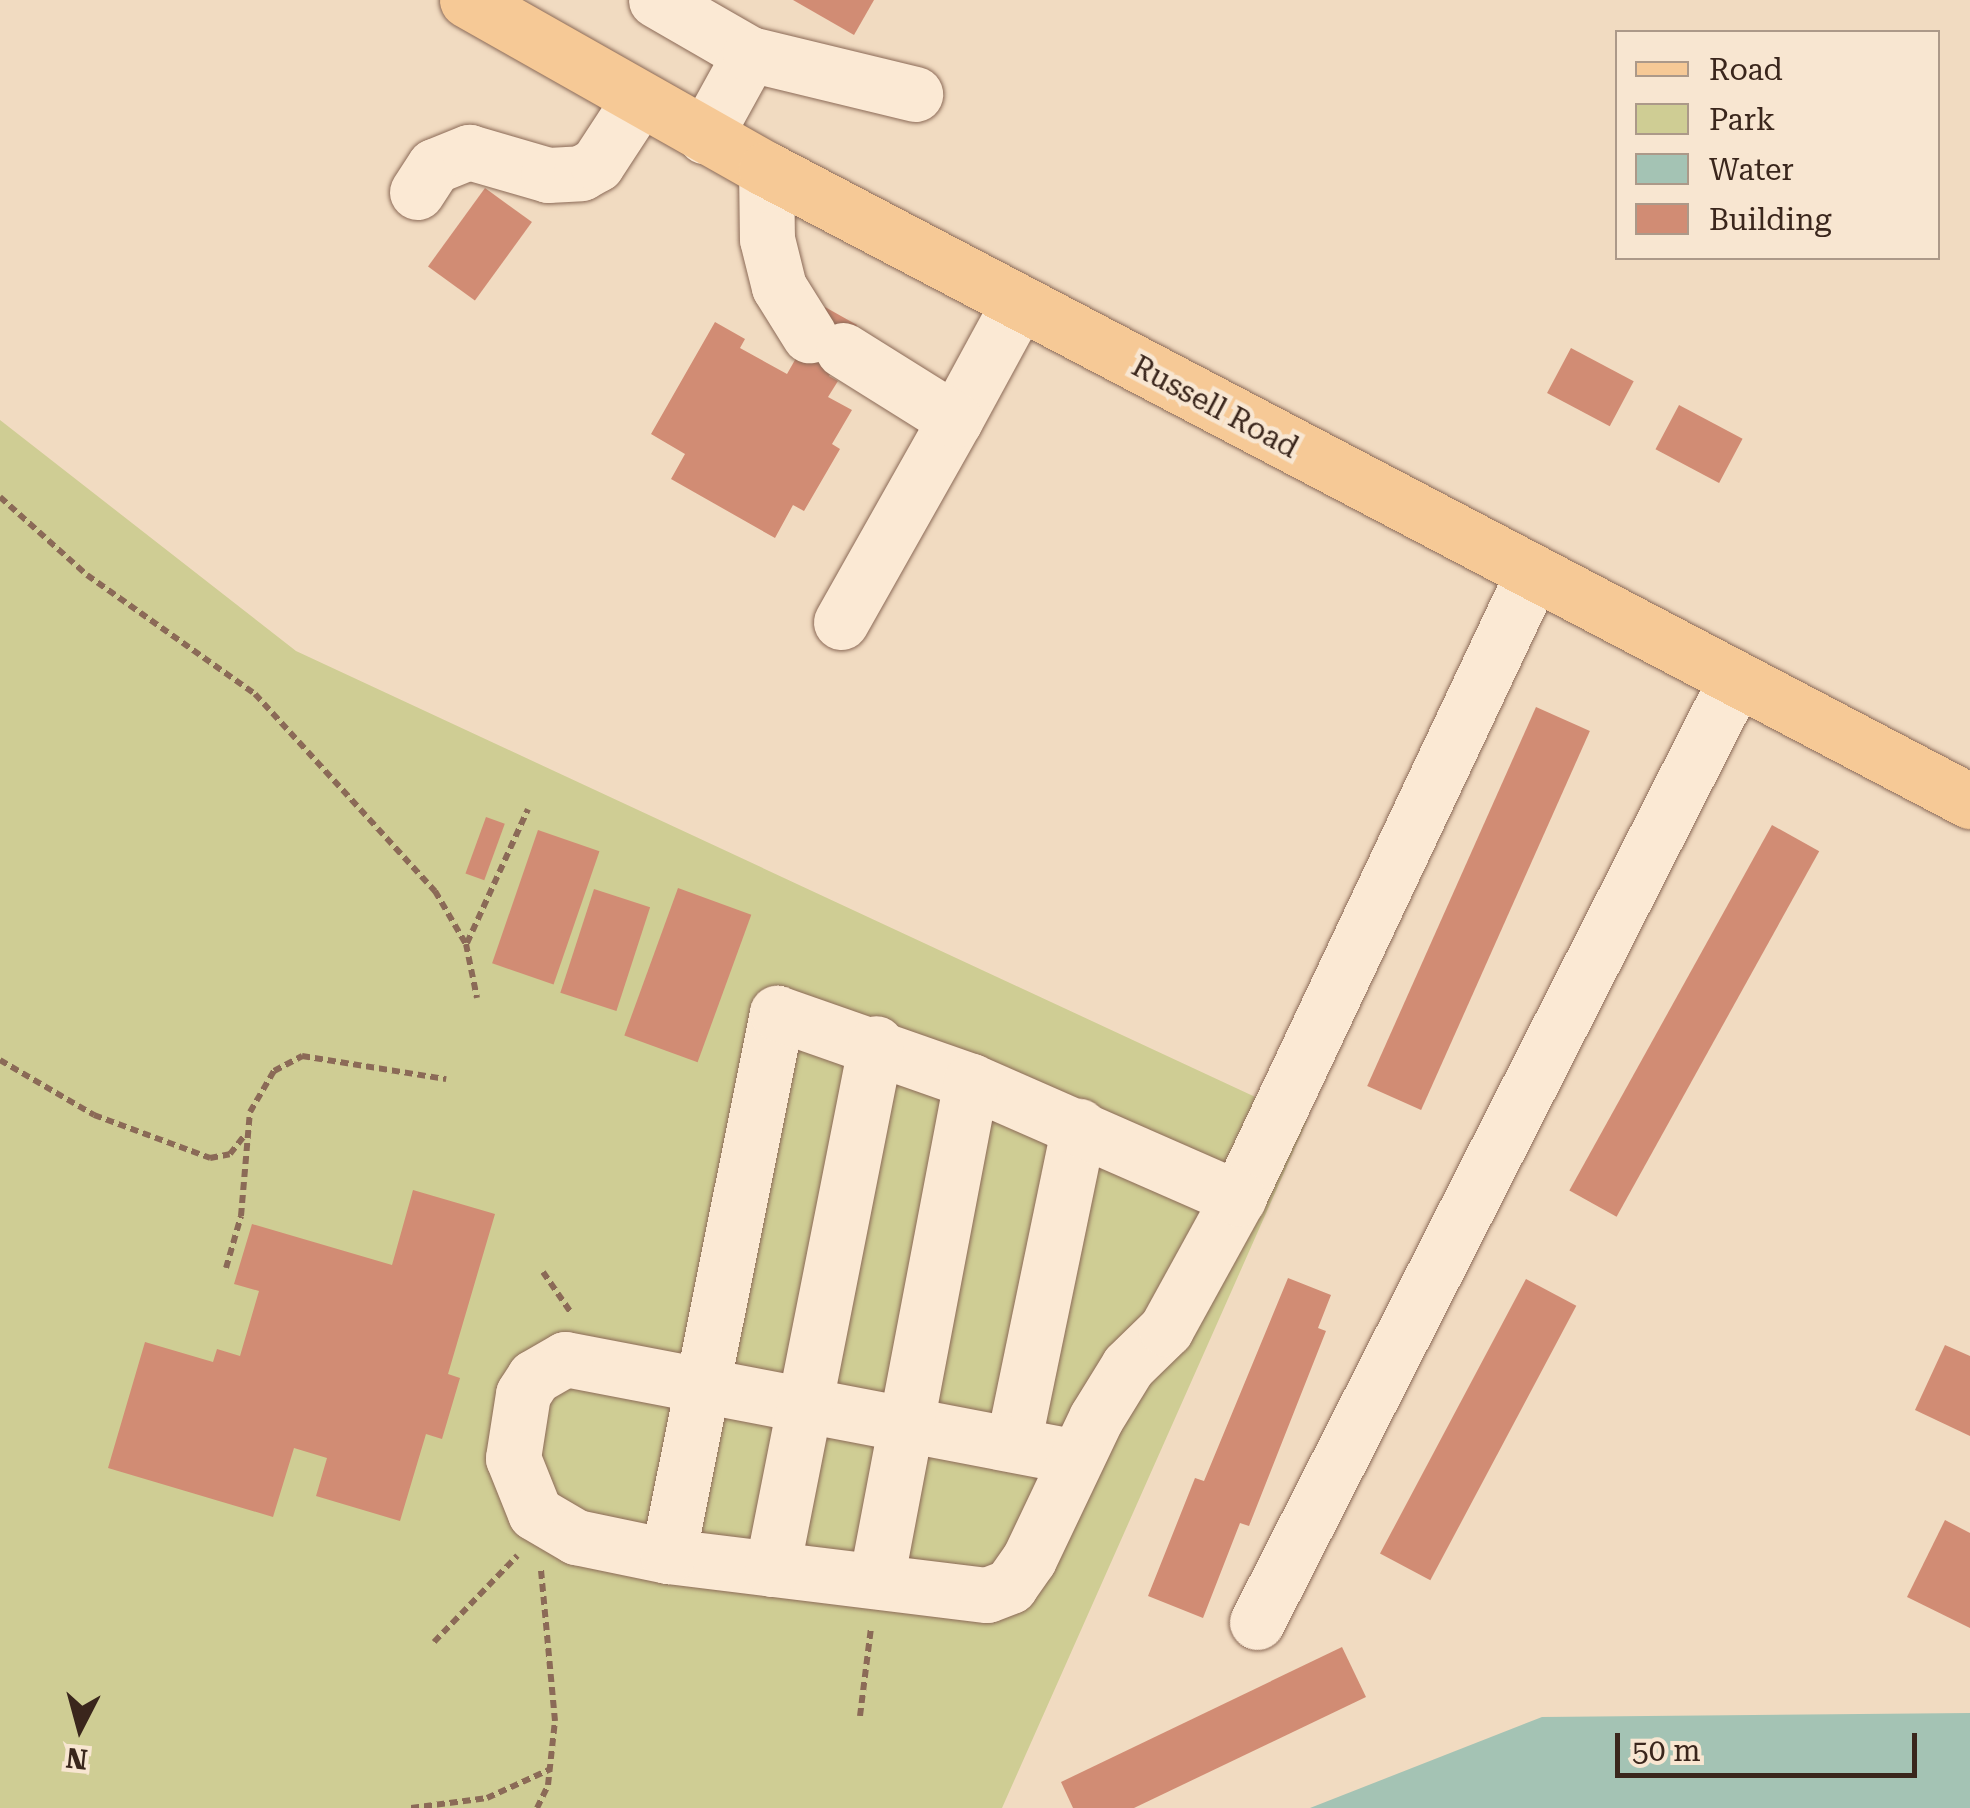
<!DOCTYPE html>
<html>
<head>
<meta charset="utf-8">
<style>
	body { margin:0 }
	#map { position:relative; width:1970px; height:1808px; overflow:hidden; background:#f1dbc1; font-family:"Roboto Serif",serif }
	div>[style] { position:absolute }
	.green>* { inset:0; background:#cfcd94 }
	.water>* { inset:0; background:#a4c3b4 }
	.building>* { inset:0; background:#d18c74; transform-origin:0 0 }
	.path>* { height:6px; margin-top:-3px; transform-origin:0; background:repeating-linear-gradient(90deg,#8b6a57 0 8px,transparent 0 13px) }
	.roads { filter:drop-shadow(0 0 2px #8b6a57) drop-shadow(0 0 2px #8b6a57) }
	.minor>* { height:55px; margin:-27.5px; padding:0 27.5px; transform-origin:27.5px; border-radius:27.5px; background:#fbe9d4 }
	.major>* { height:55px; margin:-27.5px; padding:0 27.5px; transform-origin:27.5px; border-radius:27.5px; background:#f6c996 }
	span { translate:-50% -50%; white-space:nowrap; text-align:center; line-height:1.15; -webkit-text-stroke:9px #f8e6d1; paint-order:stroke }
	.street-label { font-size:30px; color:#3a261c }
	.legend { position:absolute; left:1615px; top:30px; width:325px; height:230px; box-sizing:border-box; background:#f8e6d1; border:2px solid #ac9989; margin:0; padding:12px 18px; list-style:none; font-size:30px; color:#3a261c }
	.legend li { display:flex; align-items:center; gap:20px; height:50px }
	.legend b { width:50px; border:2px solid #ac9989 }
	.north { position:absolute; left:30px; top:1678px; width:100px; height:100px; -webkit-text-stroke:8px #f8e6d1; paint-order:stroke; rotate:186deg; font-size:28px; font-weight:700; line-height:40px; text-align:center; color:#3a261c }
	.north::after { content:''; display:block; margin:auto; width:35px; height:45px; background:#3a261c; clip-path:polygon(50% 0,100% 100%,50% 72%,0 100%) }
	.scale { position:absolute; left:1615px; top:1733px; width:302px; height:45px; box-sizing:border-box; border:5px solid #3a261c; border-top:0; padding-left:12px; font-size:30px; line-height:35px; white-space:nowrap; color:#3a261c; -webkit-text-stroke:8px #f8e6d1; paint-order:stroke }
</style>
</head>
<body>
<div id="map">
	<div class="green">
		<i style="clip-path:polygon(0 420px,296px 651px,1307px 1121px,1002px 1808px,0 1808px)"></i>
	</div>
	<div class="water">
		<i style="clip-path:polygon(1970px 1713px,1970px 1808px,1310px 1808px,1542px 1717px)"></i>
	</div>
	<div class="building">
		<i style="clip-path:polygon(793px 0,874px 0,854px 35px)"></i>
		<i style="left:485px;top:188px;width:58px;height:97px;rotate:36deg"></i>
		<i style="clip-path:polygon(825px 307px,857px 325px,829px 376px,838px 381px,828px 397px,852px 410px,832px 444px,840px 449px,804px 511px,793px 505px,775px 538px,671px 479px,685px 454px,651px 434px,715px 322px,745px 339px,740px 348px,787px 374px)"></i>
		<i style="left:1571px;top:348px;width:71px;height:51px;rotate:28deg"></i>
		<i style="left:1679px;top:405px;width:72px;height:50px;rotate:28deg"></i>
		<i style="left:1536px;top:707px;width:59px;height:415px;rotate:24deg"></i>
		<i style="left:486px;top:817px;width:20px;height:60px;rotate:20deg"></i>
		<i style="left:1772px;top:825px;width:54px;height:418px;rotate:29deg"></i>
		<i style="left:538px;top:830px;width:65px;height:141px;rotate:19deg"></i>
		<i style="left:678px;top:888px;width:78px;height:157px;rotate:20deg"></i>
		<i style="left:594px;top:889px;width:59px;height:109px;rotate:18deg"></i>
		<i style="clip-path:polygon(413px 1190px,495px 1214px,448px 1374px,460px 1378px,442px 1439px,426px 1434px,400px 1521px,316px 1496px,327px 1458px,294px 1448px,273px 1517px,108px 1468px,145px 1342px,213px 1362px,217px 1349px,240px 1356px,259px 1291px,234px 1284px,252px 1224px,392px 1265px)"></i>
		<i style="clip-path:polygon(1288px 1278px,1331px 1295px,1318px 1328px,1326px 1331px,1249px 1526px,1240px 1523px,1203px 1618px,1148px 1596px,1195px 1478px,1204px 1481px)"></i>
		<i style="left:1526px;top:1279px;width:57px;height:311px;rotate:28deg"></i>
		<i style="clip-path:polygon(1945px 1345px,1970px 1356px,1970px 1436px,1915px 1410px)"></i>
		<i style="clip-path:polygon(1945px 1520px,1970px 1533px,1970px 1628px,1907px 1597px)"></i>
		<i style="clip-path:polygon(1342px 1647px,1366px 1697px,1134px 1808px,1073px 1808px,1061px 1782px)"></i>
	</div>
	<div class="path">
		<i style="left:0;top:497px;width:117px;rotate:41.9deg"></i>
		<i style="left:87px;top:575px;width:206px;rotate:35.3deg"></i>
		<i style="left:255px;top:694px;width:267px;rotate:47.6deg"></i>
		<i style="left:435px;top:891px;width:61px;rotate:59.7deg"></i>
		<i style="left:466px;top:944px;width:55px;rotate:78.5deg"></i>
		<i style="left:467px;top:943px;width:147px;rotate:-65.5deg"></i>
		<i style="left:0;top:1060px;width:109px;rotate:30.3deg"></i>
		<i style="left:94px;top:1115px;width:124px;rotate:20.3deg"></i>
		<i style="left:210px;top:1158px;width:20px;rotate:-11deg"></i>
		<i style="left:230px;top:1154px;width:23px;rotate:-52deg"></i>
		<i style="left:226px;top:1268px;width:54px;rotate:-73.9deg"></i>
		<i style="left:241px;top:1216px;width:104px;rotate:-85.1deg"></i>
		<i style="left:250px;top:1112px;width:48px;rotate:-59.7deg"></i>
		<i style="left:274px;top:1071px;width:32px;rotate:-28deg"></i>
		<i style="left:302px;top:1056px;width:146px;rotate:9.1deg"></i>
		<i style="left:543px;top:1272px;width:51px;rotate:55.4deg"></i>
		<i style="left:434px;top:1642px;width:120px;rotate:-46deg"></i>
		<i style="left:860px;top:1716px;width:89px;rotate:-82.9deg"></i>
		<i style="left:411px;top:1808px;width:77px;rotate:-7.5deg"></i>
		<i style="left:487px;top:1798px;width:70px;rotate:-24.4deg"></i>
		<i style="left:537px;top:1808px;width:25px;rotate:-64deg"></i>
		<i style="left:548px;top:1785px;width:64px;rotate:-83.8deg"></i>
		<i style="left:555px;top:1721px;width:152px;rotate:-95.3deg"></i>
	</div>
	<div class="roads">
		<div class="minor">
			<i style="left:656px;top:0;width:108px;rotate:29.9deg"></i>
			<i style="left:750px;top:54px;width:94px;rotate:118.8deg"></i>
			<i style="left:750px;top:54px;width:170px;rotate:13.6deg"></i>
			<i style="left:766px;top:169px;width:70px;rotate:89.2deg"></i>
			<i style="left:767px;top:239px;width:49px;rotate:76deg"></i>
			<i style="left:779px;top:287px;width:57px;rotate:58deg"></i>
			<i style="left:417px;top:192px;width:31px;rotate:-57deg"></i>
			<i style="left:434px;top:166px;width:38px;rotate:-22deg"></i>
			<i style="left:469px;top:152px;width:82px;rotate:16.2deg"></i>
			<i style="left:548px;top:175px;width:33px;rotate:-3deg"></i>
			<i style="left:581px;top:173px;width:18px;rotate:-29deg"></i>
			<i style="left:597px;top:164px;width:75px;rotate:-56.9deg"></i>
			<i style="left:955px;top:420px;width:132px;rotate:-61.5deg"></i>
			<i style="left:841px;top:622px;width:232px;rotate:-60.6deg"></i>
			<i style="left:955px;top:420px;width:132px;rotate:-148deg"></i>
			<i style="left:1013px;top:1444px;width:325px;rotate:-78.3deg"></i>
			<i style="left:1077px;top:1457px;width:521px;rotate:-169.16deg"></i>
			<i style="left:565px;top:1359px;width:36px;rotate:150deg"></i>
			<i style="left:534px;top:1377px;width:20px;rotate:123deg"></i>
			<i style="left:523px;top:1394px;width:65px;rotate:98.9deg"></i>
			<i style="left:513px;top:1458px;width:59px;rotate:68.2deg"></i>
			<i style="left:535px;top:1513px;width:48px;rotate:30.3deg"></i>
			<i style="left:576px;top:1537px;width:94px;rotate:11.7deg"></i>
			<i style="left:668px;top:1556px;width:321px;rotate:7deg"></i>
			<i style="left:987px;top:1595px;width:25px;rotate:-21deg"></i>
			<i style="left:1010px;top:1586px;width:33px;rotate:-55deg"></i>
			<i style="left:1029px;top:1559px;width:156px;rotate:-64.6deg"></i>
			<i style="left:1096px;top:1418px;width:61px;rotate:-58.4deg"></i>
			<i style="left:1128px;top:1366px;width:53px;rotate:-44.2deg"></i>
			<i style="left:1166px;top:1329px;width:149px;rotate:-61.2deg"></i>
			<i style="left:1238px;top:1198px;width:691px;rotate:-64.73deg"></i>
			<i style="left:668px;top:1556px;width:554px;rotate:-78.65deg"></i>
			<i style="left:777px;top:1013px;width:206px;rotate:19.3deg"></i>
			<i style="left:971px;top:1081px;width:292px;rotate:23.7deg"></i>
			<i style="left:772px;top:1569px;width:536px;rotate:-78.82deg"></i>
			<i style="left:876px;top:1581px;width:509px;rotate:-79.24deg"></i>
			<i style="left:1257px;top:1622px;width:1058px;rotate:-63.07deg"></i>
		</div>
		<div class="major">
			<i style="left:467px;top:0;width:343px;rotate:29.5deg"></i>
			<i style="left:766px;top:169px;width:1360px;rotate:27.7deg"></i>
		</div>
	</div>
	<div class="street-label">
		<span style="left:1215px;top:407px;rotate:28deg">Russell Road</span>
	</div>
	<ul class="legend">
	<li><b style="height:12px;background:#f6c996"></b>Road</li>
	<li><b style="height:28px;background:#cfcd94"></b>Park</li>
	<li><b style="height:28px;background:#a4c3b4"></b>Water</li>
	<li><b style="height:28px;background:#d18c74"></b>Building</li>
	</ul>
	<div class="north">N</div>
	<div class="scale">50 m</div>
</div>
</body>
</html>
